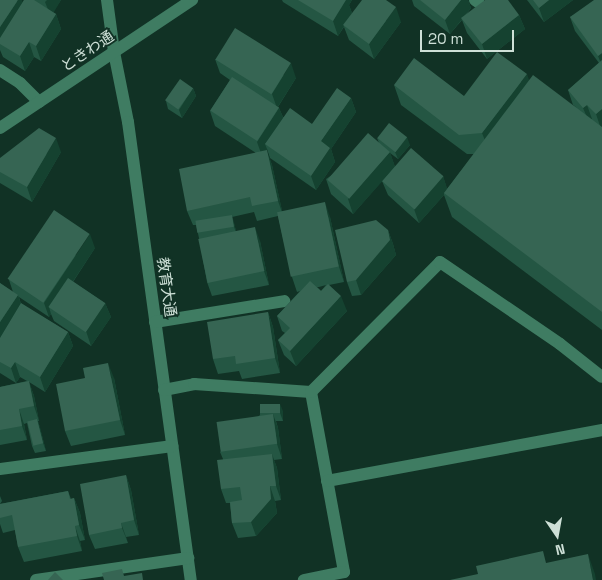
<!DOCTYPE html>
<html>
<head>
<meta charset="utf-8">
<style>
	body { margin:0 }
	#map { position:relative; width:602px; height:580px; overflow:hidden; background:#113225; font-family:"Space Grotesk","Noto Sans JP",sans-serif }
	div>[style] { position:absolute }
	.minor>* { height:12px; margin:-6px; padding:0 6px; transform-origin:6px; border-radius:6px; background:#3f7c62 }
	.wall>* { inset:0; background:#245643 }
	.shaded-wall>* { inset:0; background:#154230 }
	.building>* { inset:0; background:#366553; transform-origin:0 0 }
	span { translate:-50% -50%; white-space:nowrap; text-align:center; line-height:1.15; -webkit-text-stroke:4px #113225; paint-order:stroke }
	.street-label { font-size:15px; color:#cee0d7 }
	.north { position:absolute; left:532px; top:510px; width:50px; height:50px; -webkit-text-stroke:4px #113225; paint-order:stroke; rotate:168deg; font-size:14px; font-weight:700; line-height:20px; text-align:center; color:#cee0d7 }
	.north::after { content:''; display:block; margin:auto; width:18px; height:22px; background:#cee0d7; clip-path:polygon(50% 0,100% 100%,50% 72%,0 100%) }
	.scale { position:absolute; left:420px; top:30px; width:94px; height:22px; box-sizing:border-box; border:2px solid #cee0d7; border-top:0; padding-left:6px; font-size:15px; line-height:18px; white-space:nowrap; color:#cee0d7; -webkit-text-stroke:4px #113225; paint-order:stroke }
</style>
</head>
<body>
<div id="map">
	<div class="minor">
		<i style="left:107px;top:0;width:52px;rotate:82.3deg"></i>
		<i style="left:114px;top:52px;width:71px;rotate:78.7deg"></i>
		<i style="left:128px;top:122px;width:462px;rotate:82.2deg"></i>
		<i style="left:475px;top:0;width:4px;rotate:34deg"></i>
		<i style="left:0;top:70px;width:24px;rotate:33deg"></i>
		<i style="left:20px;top:83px;width:27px;rotate:45deg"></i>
		<i style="left:0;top:128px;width:231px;rotate:-33.7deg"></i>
		<i style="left:155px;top:322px;width:131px;rotate:-9.2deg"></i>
		<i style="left:164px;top:390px;width:31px;rotate:-11deg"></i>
		<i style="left:194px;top:384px;width:117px;rotate:3.9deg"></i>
		<i style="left:311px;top:392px;width:183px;rotate:79.6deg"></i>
		<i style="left:344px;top:572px;width:41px;rotate:168.7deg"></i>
		<i style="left:311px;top:392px;width:183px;rotate:-45.2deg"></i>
		<i style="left:440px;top:262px;width:145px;rotate:34.3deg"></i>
		<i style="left:560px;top:344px;width:53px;rotate:38.2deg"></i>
		<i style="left:0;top:469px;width:174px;rotate:-7.6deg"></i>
		<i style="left:327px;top:481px;width:280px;rotate:-10.5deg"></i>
		<i style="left:36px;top:580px;width:154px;rotate:-8.2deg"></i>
	</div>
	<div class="wall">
		<i style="clip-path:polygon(0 0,23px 2px,24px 0,61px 0,53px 12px,56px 14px,61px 29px,41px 61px,34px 57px,25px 71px,3px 57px,0 50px)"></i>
		<i style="clip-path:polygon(282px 0,352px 0,349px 5px,352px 13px,349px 18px,401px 22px,374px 59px,349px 40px,344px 27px,338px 36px,283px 2px)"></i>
		<i style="clip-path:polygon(412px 0,468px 0,471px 8px,466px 15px,519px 15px,525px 29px,487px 59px,467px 33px,462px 20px,450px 34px,414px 6px)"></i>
		<i style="clip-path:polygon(527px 0,573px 0,544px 22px)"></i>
		<i style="clip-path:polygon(602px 0,602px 330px,452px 217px,444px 195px,419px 223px,388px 195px,382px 181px,353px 214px,331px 194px,326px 179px,379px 143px,377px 138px,410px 145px,398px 159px,390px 153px,395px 167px,443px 176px,447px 189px,474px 154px,467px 154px,401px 105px,394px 85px,464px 96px,529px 80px,577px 108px,573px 105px,568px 90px,599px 63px,575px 31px,570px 17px)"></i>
		<i style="clip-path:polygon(evenodd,215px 59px,296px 78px,278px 107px,279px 108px,283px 117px,312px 124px,351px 98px,356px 112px,331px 149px,335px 162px,316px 190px,270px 158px,267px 149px,266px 150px,272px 165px,282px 211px,330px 217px,344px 282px,329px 285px,347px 311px,296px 366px,284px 355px,278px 340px,285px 333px,282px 331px,277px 316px,300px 291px,297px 292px,292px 277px,278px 216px,257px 221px,254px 212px,232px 217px,236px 231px,260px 241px,269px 285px,212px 296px,207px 282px,199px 238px,196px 225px,193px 225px,187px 211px,256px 153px,215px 126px,210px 111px,230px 80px,220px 73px,215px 59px,326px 285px,321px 291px,317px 287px,319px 287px,326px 285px)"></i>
		<i style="clip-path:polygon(193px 88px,196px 96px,182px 118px,168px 109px,166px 101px)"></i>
		<i style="clip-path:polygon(61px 152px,32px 202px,0 183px,0 158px)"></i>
		<i style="clip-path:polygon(388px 230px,393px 244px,396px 255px,361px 295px,352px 296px,347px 282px)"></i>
		<i style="clip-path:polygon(95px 248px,73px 282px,105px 303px,111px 317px,91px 346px,54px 321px,51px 314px,49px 317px,19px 297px,21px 304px,68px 332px,73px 346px,45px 392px,29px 382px,34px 396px,39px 421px,38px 421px,46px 451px,35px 453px,32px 446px,27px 423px,24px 424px,27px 440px,0 445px,0 387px,27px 381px,20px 377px,16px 383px,0 373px,0 283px,13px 292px,9px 280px)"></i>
		<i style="clip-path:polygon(268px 312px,273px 327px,280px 373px,242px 379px,239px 371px,218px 374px,213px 359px)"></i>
		<i style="clip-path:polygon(85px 378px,114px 378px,125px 435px,71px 446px,65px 431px)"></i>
		<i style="clip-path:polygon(283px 411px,283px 421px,276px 421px,278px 428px,282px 459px,274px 460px,277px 468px,281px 500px,275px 501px,277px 513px,256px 536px,238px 538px,232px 523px,230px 503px,226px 503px,221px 489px,223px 459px,220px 452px,260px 415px,260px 413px)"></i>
		<i style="clip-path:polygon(126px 475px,131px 490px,139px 535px,126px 537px,128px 543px,95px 549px,89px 535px)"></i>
		<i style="clip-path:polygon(68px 491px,71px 499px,74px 498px,80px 513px,85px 540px,80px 541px,82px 551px,24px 562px,18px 547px,15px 530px,3px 533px,0 524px,0 496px,2px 501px,0 504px)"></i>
	</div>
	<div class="shaded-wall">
		<i style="clip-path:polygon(18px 0,22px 0,26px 11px,0 44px,0 27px)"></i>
		<i style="clip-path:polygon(47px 0,61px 0,51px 17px,45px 2px)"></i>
		<i style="clip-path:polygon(343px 0,352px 0,349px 5px,352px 13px,338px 36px,333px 21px)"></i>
		<i style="clip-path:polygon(461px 0,468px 0,471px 8px,450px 34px,445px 20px)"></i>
		<i style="clip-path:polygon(549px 0,573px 0,544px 22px,539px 8px)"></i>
		<i style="clip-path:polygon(396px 7px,401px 22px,374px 59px,369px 44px)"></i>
		<i style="clip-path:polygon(56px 14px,61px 29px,41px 61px,36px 46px)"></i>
		<i style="clip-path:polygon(519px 15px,525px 29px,487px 59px,482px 44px)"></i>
		<i style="clip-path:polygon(29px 42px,34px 57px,25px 71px,20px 56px)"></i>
		<i style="clip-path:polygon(602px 53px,602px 66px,598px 56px)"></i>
		<i style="clip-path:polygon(291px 63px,296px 78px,277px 108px,272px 94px)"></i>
		<i style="clip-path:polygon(527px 74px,534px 94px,490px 153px,482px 133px)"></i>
		<i style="clip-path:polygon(193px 88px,196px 96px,182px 118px,179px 110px)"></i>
		<i style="clip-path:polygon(351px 98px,356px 112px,331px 149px,335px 162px,316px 190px,311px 176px,321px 141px)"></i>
		<i style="clip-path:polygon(587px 105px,592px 119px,589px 122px,583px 108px)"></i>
		<i style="clip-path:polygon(279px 108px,285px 122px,265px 144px,267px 149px,262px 156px,257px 142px)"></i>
		<i style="clip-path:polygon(602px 109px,602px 128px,601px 129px,596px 114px)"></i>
		<i style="clip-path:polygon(407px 137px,410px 145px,398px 159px,395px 152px)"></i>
		<i style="clip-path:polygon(56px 138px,61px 152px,32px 202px,27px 187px)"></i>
		<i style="clip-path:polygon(267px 150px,272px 165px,283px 215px,278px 201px)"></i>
		<i style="clip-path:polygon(390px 152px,395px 167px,353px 214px,348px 199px)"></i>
		<i style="clip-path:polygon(443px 176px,448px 191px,444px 193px,444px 195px,419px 223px,414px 209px)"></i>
		<i style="clip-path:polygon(325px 202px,330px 217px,344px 282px,339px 267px)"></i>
		<i style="clip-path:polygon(232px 215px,234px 222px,237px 235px,234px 227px)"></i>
		<i style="clip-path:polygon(255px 227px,260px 241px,269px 285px,264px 271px)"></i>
		<i style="clip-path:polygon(388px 230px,393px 244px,396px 255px,361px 295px,356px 280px)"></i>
		<i style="clip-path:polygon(90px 234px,95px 248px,54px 310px,49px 307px,51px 314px,49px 317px,44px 303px)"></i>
		<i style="clip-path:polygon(18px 295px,23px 310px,0 344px,0 322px)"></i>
		<i style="clip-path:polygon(341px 296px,347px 311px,296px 366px,290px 351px)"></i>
		<i style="clip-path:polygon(105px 303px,111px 317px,91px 346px,86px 331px)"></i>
		<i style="clip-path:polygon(268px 312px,273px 327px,280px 373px,275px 358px)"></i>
		<i style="clip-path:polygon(68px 332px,73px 346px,45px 392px,40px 377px)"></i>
		<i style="clip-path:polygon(15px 362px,20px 377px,16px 383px,11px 368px)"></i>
		<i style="clip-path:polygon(108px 363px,114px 378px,125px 435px,120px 420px)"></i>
		<i style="clip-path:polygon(29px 381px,34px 396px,39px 421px,34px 406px)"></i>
		<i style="clip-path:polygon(280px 404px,283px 411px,283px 421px,280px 413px)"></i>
		<i style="clip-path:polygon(19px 409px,24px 424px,27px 440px,22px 426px)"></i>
		<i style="clip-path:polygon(273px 414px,278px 428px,282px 459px,277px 444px)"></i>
		<i style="clip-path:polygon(37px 419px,40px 427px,46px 451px,43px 443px)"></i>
		<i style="clip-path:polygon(272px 454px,277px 468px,281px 500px,276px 486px)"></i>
		<i style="clip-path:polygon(126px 475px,131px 490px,139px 535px,134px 520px)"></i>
		<i style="clip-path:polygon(270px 486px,275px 501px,277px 513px,256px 536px,251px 522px)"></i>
		<i style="clip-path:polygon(74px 498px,80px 513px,85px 540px,79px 525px)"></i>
		<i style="clip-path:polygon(121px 523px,126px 537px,128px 543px,122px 528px)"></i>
		<i style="clip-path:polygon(75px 526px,80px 541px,82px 551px,77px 536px)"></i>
		<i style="clip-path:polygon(588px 554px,595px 574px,596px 580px,593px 580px)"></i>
	</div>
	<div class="building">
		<i style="clip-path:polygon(0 0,18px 0,0 27px)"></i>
		<i style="clip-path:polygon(24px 0,34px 0,56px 14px,36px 46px,29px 42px,20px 56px,0 44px,0 38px)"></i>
		<i style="clip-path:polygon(298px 0,346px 0,333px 21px)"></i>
		<i style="clip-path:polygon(362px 0,386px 0,396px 7px,369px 44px,343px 25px)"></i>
		<i style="clip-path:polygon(420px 0,461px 0,445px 20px)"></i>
		<i style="clip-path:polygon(485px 0,508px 0,519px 15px,482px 44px,461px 18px)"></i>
		<i style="clip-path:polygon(533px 0,549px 0,539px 8px)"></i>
		<i style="clip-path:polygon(594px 0,602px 0,602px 53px,598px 56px,570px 17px)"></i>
		<i style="left:235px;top:28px;width:66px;height:37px;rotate:32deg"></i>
		<i style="clip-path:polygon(497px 52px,527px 74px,482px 133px,459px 135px,394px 85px,414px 58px,464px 96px)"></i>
		<i style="clip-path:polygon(602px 60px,602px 109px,596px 114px,587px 105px,583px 108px,568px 90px)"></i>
		<i style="clip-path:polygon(533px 75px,602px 127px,602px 312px,444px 193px)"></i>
		<i style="left:232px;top:77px;width:56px;height:40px;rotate:33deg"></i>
		<i style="left:180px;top:79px;width:16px;height:26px;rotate:35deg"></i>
		<i style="clip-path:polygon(337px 88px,351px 98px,321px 141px,330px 148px,311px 176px,265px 144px,290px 108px,312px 124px)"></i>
		<i style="left:389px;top:123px;width:23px;height:19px;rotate:38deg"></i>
		<i style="clip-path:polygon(39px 128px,56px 138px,27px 187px,0 172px,0 158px)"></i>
		<i style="left:368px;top:133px;width:29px;height:62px;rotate:41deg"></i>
		<i style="left:411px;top:148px;width:43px;height:44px;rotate:41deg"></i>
		<i style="clip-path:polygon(267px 150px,278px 201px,252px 206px,250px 197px,187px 211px,179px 169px)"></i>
		<i style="left:325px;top:202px;width:66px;height:49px;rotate:78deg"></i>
		<i style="left:54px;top:210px;width:43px;height:83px;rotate:34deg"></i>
		<i style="left:232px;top:215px;width:12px;height:37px;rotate:81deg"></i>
		<i style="clip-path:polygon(376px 220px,388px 230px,390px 240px,356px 280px,347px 282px,335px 230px)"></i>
		<i style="left:255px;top:227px;width:45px;height:58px;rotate:78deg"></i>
		<i style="left:68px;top:278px;width:45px;height:35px;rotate:34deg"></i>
		<i style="clip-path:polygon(310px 281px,321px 291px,328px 284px,341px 296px,290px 351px,278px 340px,290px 328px,277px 316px)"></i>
		<i style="clip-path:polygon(0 283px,18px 295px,0 322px)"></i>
		<i style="clip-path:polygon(21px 303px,68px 332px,40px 377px,15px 362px,11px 368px,0 362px,0 338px)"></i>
		<i style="clip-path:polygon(268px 312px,275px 358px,236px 364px,235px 356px,213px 359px,207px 322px)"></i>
		<i style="clip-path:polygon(108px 363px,120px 420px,65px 431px,56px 384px,85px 378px,83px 368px)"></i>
		<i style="clip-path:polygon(29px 381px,34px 406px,19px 409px,22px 426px,0 430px,0 387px)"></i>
		<i style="left:260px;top:404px;width:20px;height:9px"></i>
		<i style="left:273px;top:414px;width:30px;height:57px;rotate:82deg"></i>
		<i style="left:37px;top:419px;width:25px;height:10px;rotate:76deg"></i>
		<i style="clip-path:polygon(272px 454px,276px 486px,270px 486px,271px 499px,251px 522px,232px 523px,230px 502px,242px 500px,240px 487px,221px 489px,217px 460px)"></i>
		<i style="clip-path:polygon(126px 475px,134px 520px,121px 523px,122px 528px,89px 535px,80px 484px)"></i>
		<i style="clip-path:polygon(68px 491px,70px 499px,74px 498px,79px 525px,75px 526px,77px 536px,18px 547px,12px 515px,0 518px,0 504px)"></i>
		<i style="clip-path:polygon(543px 551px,546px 563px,588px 554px,593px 580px,450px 580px,478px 574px,476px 566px)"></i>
		<i style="clip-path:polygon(122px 569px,124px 576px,142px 573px,143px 580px,104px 580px,102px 573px)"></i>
		<i style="clip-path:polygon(55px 572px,63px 580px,48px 580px)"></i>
	</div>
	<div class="street-label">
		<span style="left:87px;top:51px;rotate:-34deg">ときわ通</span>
		<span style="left:167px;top:287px;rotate:82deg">教育大通</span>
	</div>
	<div class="north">N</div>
	<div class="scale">20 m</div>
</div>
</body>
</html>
